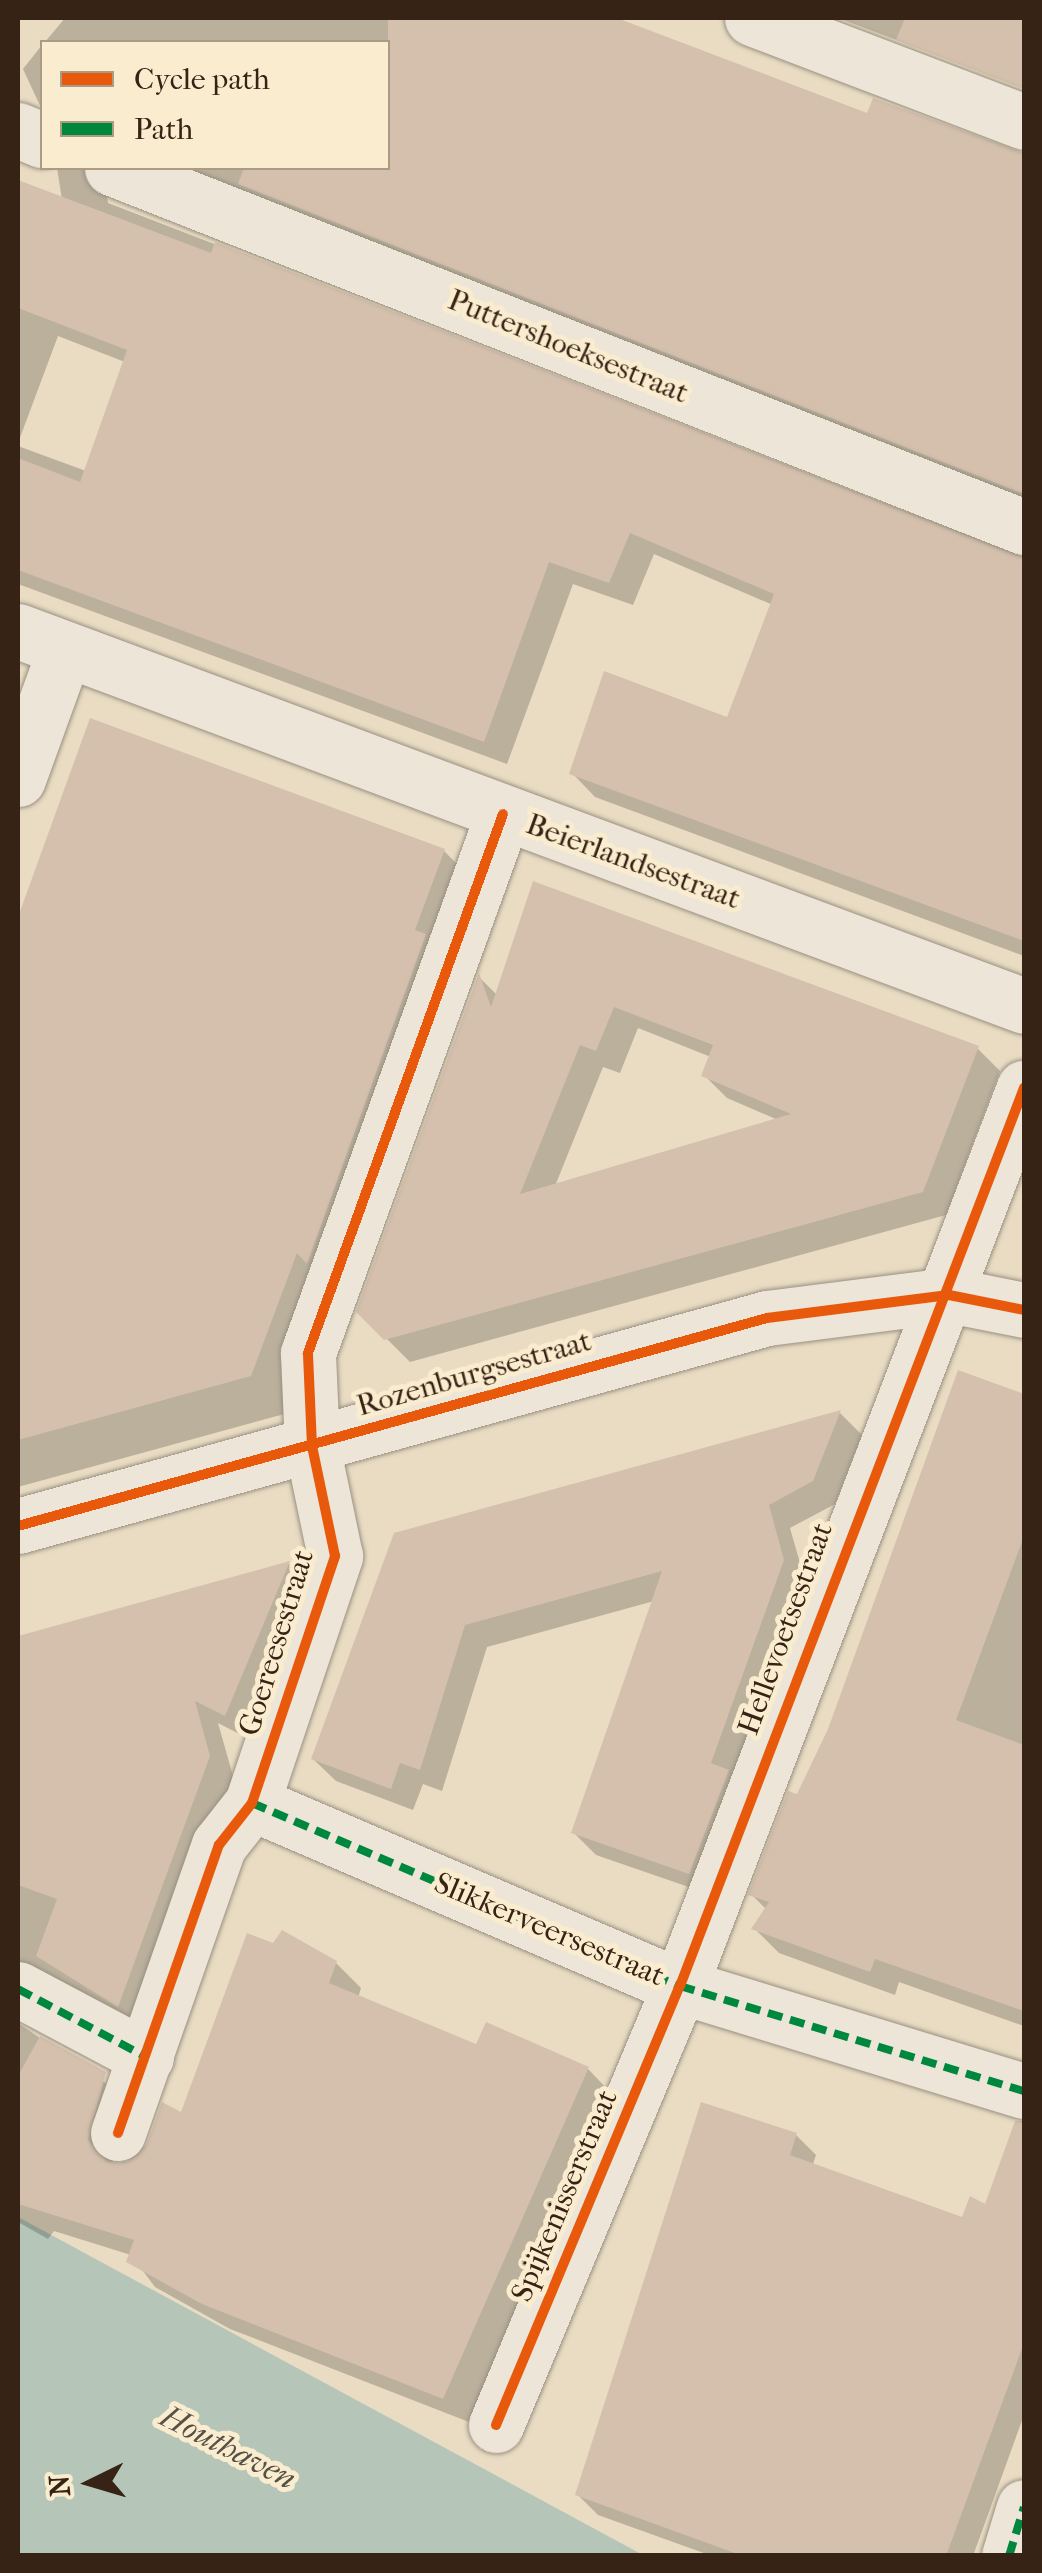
<!DOCTYPE html>
<html>
<head>
<meta charset="utf-8">
<style>
	body { margin:0 }
	#map { position:relative; width:1042px; height:2573px; overflow:hidden; background:#e9dcc3; font-family:"IM FELL French Canon",serif }
	div>[style] { position:absolute }
	.water>* { inset:0; background:#b5c6b9 }
	.shadow>* { inset:0; background:#0003 }
	.building>* { inset:0; background:#d4c0ad }
	.roads { filter:drop-shadow(0 0 2px #9a9081) drop-shadow(0 0 2px #9a9081) }
	.minor>* { height:55px; margin:-27.5px; padding:0 27.5px; transform-origin:27.5px; border-radius:27.5px; background:#ece5d8 }
	.quiet>* { height:8px; margin-top:-4px; transform-origin:0; background:repeating-linear-gradient(90deg,#00873e 0 15px,transparent 0 23px) }
	.cycleway>* { height:10px; margin:-5px; padding:0 5px; transform-origin:5px; border-radius:5px; background:#e8590c }
	span { translate:-50% -50%; white-space:nowrap; text-align:center; line-height:1.15; -webkit-text-stroke:10px #faecce; paint-order:stroke }
	.street-label { font-size:30px; color:#372216 }
	.water-label { font-size:32px; color:#565046; font-style:italic }
	.frame { position:absolute; inset:0; border:20px solid #372216; pointer-events:none }
	.legend { position:absolute; left:40px; top:40px; width:350px; height:130px; box-sizing:border-box; background:#faecce; border:2px solid #ac9b84; margin:0; padding:12px 18px; list-style:none; font-size:30px; color:#372216 }
	.legend li { display:flex; align-items:center; gap:20px; height:50px }
	.legend b { width:50px; border:2px solid #ac9b84 }
	.north { position:absolute; left:40px; top:2433px; width:100px; height:100px; -webkit-text-stroke:8px #faecce; paint-order:stroke; rotate:265deg; font-size:28px; font-weight:700; line-height:40px; text-align:center; color:#372216 }
	.north::after { content:''; display:block; margin:auto; width:35px; height:45px; background:#372216; clip-path:polygon(50% 0,100% 100%,50% 72%,0 100%) }
</style>
</head>
<body>
<div id="map">
	<div class="water">
		<i style="clip-path:polygon(18px 2217px,643px 2555px,18px 2555px)"></i>
	</div>
	<div class="shadow">
		<i style="clip-path:polygon(65px 18px,610px 18px,1024px 176px,1024px 511px,164px 168px,388px 168px,388px 42px,45px 42px)"></i>
		<i style="clip-path:polygon(838px 18px,1024px 18px,1024px 88px)"></i>
		<i style="clip-path:polygon(42px 45px,42px 110px,23px 69px)"></i>
		<i style="clip-path:polygon(57px 168px,115px 168px,105px 182px,108px 203px,1024px 557px,1024px 956px,595px 797px,572px 773px,728px 720px,773px 605px,654px 554px,633px 605px,573px 584px,507px 764px,18px 584px,18px 446px,86px 471px,125px 362px,58px 336px,18px 443px,18px 183px,62px 200px)"></i>
		<i style="clip-path:polygon(91px 721px,444px 851px,481px 888px,288px 1413px,18px 1487px,18px 923px)"></i>
		<i style="clip-path:polygon(evenodd,535px 884px,977px 1048px,1000px 1071px,946px 1215px,410px 1362px,359px 1311px,480px 978px,497px 995px,535px 884px,638px 1028px,711px 1057px,704px 1075px,727px 1098px,778px 1120px,555px 1186px,603px 1067px,620px 1073px,638px 1028px)"></i>
		<i style="clip-path:polygon(960px 1373px,1024px 1397px,1024px 2026px,899px 1982px,895px 1995px,779px 1953px,754px 1928px,767px 1910px,751px 1894px,830px 1730px)"></i>
		<i style="clip-path:polygon(840px 1413px,862px 1435px,835px 1504px,790px 1528px,806px 1584px,712px 1895px,596px 1855px,574px 1833px,654px 1601px,487px 1647px,442px 1791px,423px 1784px,413px 1810px,336px 1781px,313px 1759px,396px 1535px)"></i>
		<i style="clip-path:polygon(289px 1564px,314px 1589px,251px 1740px,218px 1723px,235px 1783px,144px 2030px,18px 1998px,18px 1639px)"></i>
		<i style="clip-path:polygon(336px 1963px,361px 1988px,358px 1998px,477px 2048px,588px 2069px,613px 2095px,469px 2422px,230px 2329px,155px 2287px,131px 2255px,54px 2231px,48px 2239px,18px 2222px,18px 2023px,130px 2100px,112px 2165px,141px 2158px,163px 2106px,182px 2116px)"></i>
		<i style="clip-path:polygon(796px 2135px,816px 2155px,812px 2167px,963px 2220px,971px 2199px,1024px 2218px,1024px 2415px,973px 2556px,712px 2556px,598px 2515px,578px 2495px)"></i>
	</div>
	<div class="building">
		<i style="clip-path:polygon(388px 18px,617px 18px,867px 113px,873px 98px,1024px 153px,1024px 494px,238px 184px,244px 168px,388px 168px)"></i>
		<i style="clip-path:polygon(905px 18px,1024px 18px,1024px 89px,896px 40px)"></i>
		<i style="clip-path:polygon(18px 180px,211px 253px,215px 242px,1024px 558px,1024px 941px,569px 774px,604px 671px,727px 717px,774px 594px,630px 533px,609px 583px,549px 562px,484px 742px,18px 570px,18px 458px,80px 482px,127px 350px,18px 308px)"></i>
		<i style="clip-path:polygon(90px 718px,445px 849px,415px 930px,426px 934px,307px 1264px,297px 1253px,251px 1376px,18px 1440px,18px 917px)"></i>
		<i style="clip-path:polygon(evenodd,533px 881px,979px 1046px,923px 1192px,384px 1340px,356px 1312px,479px 973px,491px 1007px,533px 881px,614px 1007px,713px 1045px,701px 1076px,791px 1114px,520px 1194px,580px 1045px,596px 1051px,614px 1007px)"></i>
		<i style="clip-path:polygon(958px 1370px,1024px 1394px,1024px 1536px,956px 1720px,1024px 1745px,1024px 2011px,875px 1959px,870px 1972px,751px 1929px,769px 1902px,748px 1895px,788px 1791px,797px 1794px,828px 1729px)"></i>
		<i style="clip-path:polygon(841px 1410px,813px 1481px,769px 1505px,784px 1560px,711px 1763px,729px 1770px,689px 1874px,571px 1833px,662px 1571px,465px 1625px,420px 1770px,400px 1763px,391px 1789px,311px 1759px,394px 1533px)"></i>
		<i style="clip-path:polygon(290px 1561px,225px 1716px,195px 1701px,210px 1756px,118px 2007px,36px 1956px,57px 1899px,18px 1885px,18px 1636px)"></i>
		<i style="clip-path:polygon(282px 1930px,337px 1961px,329px 1983px,476px 2044px,486px 2022px,589px 2067px,443px 2399px,202px 2304px,126px 2262px,134px 2240px,18px 2204px,18px 2076px,40px 2036px,106px 2072px,88px 2140px,107px 2162px,125px 2163px,147px 2144px,162px 2102px,181px 2112px,247px 1933px,273px 1943px)"></i>
		<i style="clip-path:polygon(701px 2102px,797px 2133px,790px 2155px,962px 2217px,970px 2196px,985px 2204px,1015px 2121px,1024px 2121px,1024px 2343px,946px 2556px,743px 2556px,575px 2495px)"></i>
	</div>
	<div class="roads">
		<div class="minor">
			<i style="left:752px;top:18px;width:291px;rotate:20.9deg"></i>
			<i style="left:18px;top:130px;width:26px;rotate:23deg"></i>
			<i style="left:112px;top:168px;width:980px;rotate:21.49deg"></i>
			<i style="left:18px;top:631px;width:1074px;rotate:20.44deg"></i>
			<i style="left:18px;top:779px;width:138px;rotate:-70.1deg"></i>
			<i style="left:18px;top:1526px;width:777px;rotate:-15.52deg"></i>
			<i style="left:767px;top:1318px;width:183px;rotate:-7.2deg"></i>
			<i style="left:949px;top:1295px;width:76px;rotate:11.3deg"></i>
			<i style="left:252px;top:1803px;width:465px;rotate:23.2deg"></i>
			<i style="left:680px;top:1986px;width:360px;rotate:17deg"></i>
			<i style="left:18px;top:1989px;width:145px;rotate:28deg"></i>
			<i style="left:118px;top:2133px;width:305px;rotate:-70.7deg"></i>
			<i style="left:219px;top:1845px;width:53px;rotate:-51.8deg"></i>
			<i style="left:252px;top:1803px;width:261px;rotate:-71.4deg"></i>
			<i style="left:335px;top:1556px;width:112px;rotate:-101.8deg"></i>
			<i style="left:312px;top:1446px;width:93px;rotate:-92.5deg"></i>
			<i style="left:308px;top:1353px;width:573px;rotate:-70.11deg"></i>
			<i style="left:496px;top:2425px;width:476px;rotate:-67.3deg"></i>
			<i style="left:680px;top:1986px;width:962px;rotate:-69.04deg"></i>
			<i style="left:1009px;top:2556px;width:51px;rotate:-73deg"></i>
		</div>
	</div>
	<div class="quiet">
		<i style="left:252px;top:1803px;width:465px;rotate:23.2deg"></i>
		<i style="left:680px;top:1986px;width:360px;rotate:17deg"></i>
		<i style="left:18px;top:1989px;width:145px;rotate:28deg"></i>
		<i style="left:1009px;top:2556px;width:51px;rotate:-73deg"></i>
	</div>
	<div class="cycleway">
		<i style="left:18px;top:1526px;width:777px;rotate:-15.52deg"></i>
		<i style="left:767px;top:1318px;width:183px;rotate:-7.2deg"></i>
		<i style="left:949px;top:1295px;width:76px;rotate:11.3deg"></i>
		<i style="left:118px;top:2133px;width:305px;rotate:-70.7deg"></i>
		<i style="left:219px;top:1845px;width:53px;rotate:-51.8deg"></i>
		<i style="left:252px;top:1803px;width:261px;rotate:-71.4deg"></i>
		<i style="left:335px;top:1556px;width:112px;rotate:-101.8deg"></i>
		<i style="left:312px;top:1446px;width:93px;rotate:-92.5deg"></i>
		<i style="left:308px;top:1353px;width:573px;rotate:-70.11deg"></i>
		<i style="left:496px;top:2425px;width:476px;rotate:-67.3deg"></i>
		<i style="left:680px;top:1986px;width:962px;rotate:-69.04deg"></i>
	</div>
	<div class="street-label">
		<span style="left:568px;top:347px;rotate:22deg">Puttershoeksestraat</span>
		<span style="left:633px;top:862px;rotate:20deg">Beierlandsestraat</span>
		<span style="left:474px;top:1374px;rotate:-16deg">Rozenburgsestraat</span>
		<span style="left:786px;top:1629px;rotate:-70deg">Hellevoetsestraat</span>
		<span style="left:277px;top:1643px;rotate:-73deg">Goereesestraat</span>
		<span style="left:549px;top:1930px;rotate:23deg">Slikkerveersestraat</span>
		<span style="left:565px;top:2196px;rotate:-67deg">Spijkenisserstraat</span>
	</div>
	<div class="water-label">
		<span style="left:228px;top:2448px;rotate:27deg">Houthaven</span>
	</div>
	<div class="frame"></div>
	<ul class="legend">
	<li><b style="height:12px;background:#e8590c"></b>Cycle path</li>
	<li><b style="height:12px;background:#00873e"></b>Path</li>
	</ul>
	<div class="north">N</div>
</div>
</body>
</html>
